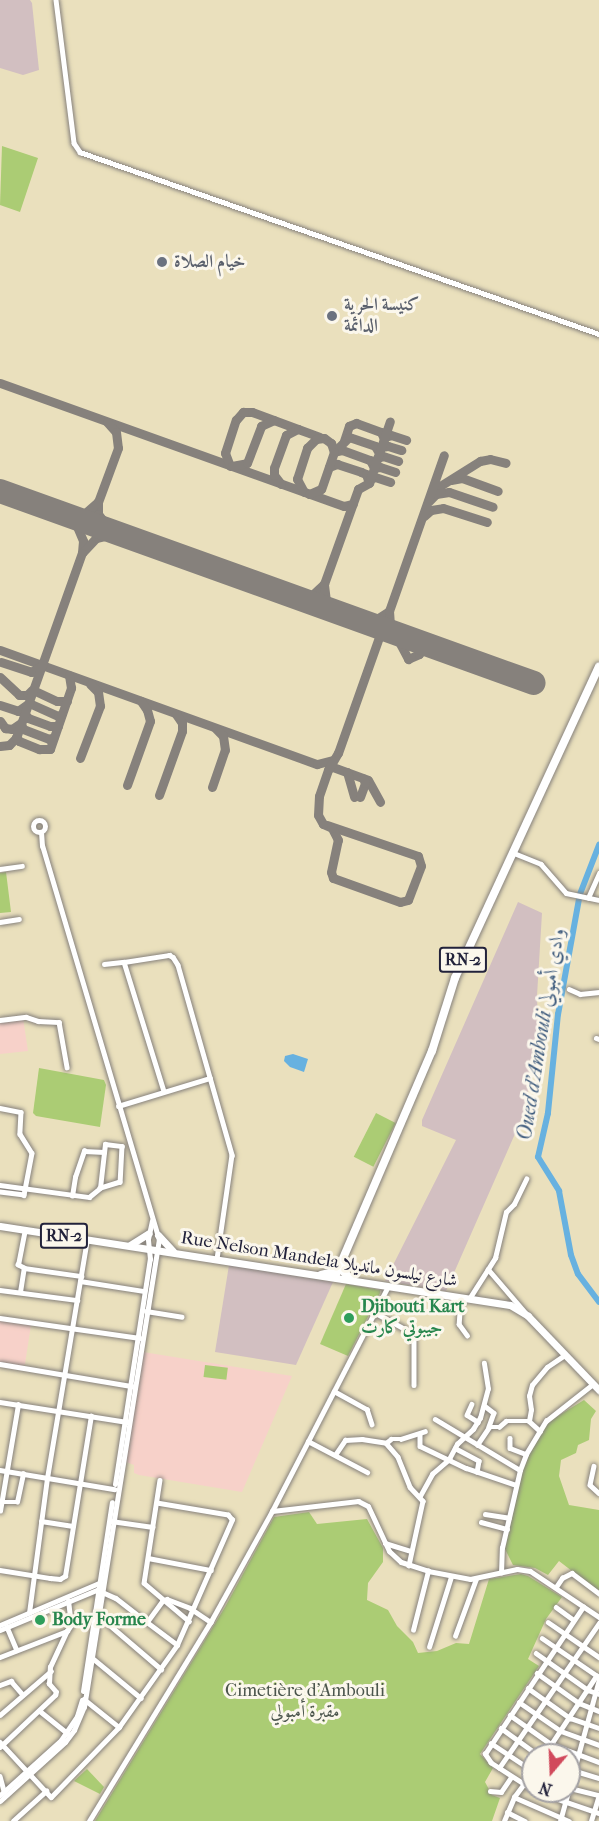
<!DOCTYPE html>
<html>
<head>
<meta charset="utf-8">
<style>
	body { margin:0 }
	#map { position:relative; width:599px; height:1821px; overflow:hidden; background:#eae0bd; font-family:"IM FELL French Canon",Amiri,serif }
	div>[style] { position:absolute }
	.built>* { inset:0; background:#f7d1c9 }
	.industrial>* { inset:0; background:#d2bfc1 }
	.green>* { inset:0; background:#abcc74; transform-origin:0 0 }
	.water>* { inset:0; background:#67b1e0 }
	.river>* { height:6px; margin:-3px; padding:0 3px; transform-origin:3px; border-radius:3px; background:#67b1e0 }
	.taxiway>* { height:9px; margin:-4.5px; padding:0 4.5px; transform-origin:4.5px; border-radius:4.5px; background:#86817c }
	.runway>* { height:24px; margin:-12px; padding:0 12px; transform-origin:12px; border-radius:12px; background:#86817c }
	.roads { filter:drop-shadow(0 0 2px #86817c) drop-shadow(0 0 2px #86817c) }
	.minor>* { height:4.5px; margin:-2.25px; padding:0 2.25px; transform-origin:2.25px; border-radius:2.25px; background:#fff }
	.tertiary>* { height:5px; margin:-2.5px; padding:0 2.5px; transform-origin:2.5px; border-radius:2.5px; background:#fff }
	.tertiary>.ring { margin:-2.5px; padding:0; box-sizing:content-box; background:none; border:5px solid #fff; border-radius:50% }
	.primary>* { height:7px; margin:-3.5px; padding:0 3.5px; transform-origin:3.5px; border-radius:3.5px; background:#fff }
	.trunk>* { height:8px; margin:-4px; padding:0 4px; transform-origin:4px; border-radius:4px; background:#fff }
	.dots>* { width:16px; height:16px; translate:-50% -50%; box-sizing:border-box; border:3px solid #fbf7ec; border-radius:50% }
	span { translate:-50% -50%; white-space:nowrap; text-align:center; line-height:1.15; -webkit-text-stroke:6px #fbf7ec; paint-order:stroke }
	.shield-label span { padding:2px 4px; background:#fbf7ec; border:2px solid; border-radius:4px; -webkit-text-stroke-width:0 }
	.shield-label { font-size:16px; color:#22223b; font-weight:700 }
	.worship-label { font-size:18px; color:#5b616d; font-weight:700 }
	.left { translate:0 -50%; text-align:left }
	.street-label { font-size:18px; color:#22223b }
	.leisure-label { font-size:18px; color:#27864d; font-weight:700 }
	.park-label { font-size:18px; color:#4b554c }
	.water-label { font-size:20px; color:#3e5b7d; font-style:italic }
	.north { position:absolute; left:521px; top:1743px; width:60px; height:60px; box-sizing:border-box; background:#fbf7ec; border:2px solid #a4a2a5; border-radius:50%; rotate:199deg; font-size:16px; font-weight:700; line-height:24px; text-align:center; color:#22223b }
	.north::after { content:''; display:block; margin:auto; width:21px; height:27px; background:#d1495b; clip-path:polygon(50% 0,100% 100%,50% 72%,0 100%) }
</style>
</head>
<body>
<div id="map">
	<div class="built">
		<i style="clip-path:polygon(23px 1018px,28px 1051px,0 1054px,0 1021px)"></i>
		<i style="clip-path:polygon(0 1320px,31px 1325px,25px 1364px,23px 1366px,0 1362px)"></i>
		<i style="clip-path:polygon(143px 1352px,292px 1376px,242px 1492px,139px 1475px,134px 1473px,134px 1465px,126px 1462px)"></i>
	</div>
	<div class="industrial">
		<i style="clip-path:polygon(0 0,30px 0,32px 3px,39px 70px,23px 75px,0 68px)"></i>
		<i style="clip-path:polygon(518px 902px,542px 913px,537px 996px,538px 1027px,525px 1111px,446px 1291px,385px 1281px,456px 1140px,422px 1126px,422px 1120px)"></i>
		<i style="clip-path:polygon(229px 1265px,333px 1282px,296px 1365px,215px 1352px)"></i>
	</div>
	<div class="green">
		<i style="clip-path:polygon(2px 146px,38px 158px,20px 212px,0 205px)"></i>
		<i style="clip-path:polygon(6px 872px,11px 912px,0 913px,0 873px)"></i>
		<i style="clip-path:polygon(39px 1068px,104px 1080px,106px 1085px,100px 1127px,36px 1116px,33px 1113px)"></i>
		<i style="left:376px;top:1113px;width:22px;height:49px;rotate:27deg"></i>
		<i style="clip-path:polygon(346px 1284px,380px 1290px,380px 1293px,348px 1356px,320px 1344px)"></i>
		<i style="left:205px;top:1365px;width:23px;height:12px;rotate:7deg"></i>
		<i style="clip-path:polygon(584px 1400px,596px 1411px,591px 1419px,589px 1440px,578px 1445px,576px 1453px,561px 1460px,559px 1476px,569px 1505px,599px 1510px,599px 1592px,559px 1561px,548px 1575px,535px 1568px,513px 1565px,505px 1549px,524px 1464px,548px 1422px)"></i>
		<i style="clip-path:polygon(309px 1512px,317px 1524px,367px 1519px,383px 1548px,383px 1562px,368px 1583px,367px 1600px,388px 1610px,397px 1626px,413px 1642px,418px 1653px,437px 1651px,456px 1643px,469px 1644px,489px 1579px,521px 1574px,528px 1576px,562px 1597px,546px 1619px,528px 1659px,539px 1666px,480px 1754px,493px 1768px,485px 1782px,492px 1795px,500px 1798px,492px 1821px,95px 1821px,225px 1607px,274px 1517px)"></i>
		<i style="clip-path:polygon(87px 1769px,104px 1787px,100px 1794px,74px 1781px)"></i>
	</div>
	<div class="water">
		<i style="clip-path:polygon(293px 1054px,308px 1059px,304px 1072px,290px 1067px,284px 1061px,285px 1056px)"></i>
	</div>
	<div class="river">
		<i style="left:580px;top:894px;width:53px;rotate:-68.8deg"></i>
		<i style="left:579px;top:899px;width:117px;rotate:100.3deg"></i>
		<i style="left:558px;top:1014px;width:100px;rotate:95.8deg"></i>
		<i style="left:548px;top:1113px;width:45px;rotate:102.8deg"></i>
		<i style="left:538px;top:1157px;width:40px;rotate:58deg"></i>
		<i style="left:559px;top:1191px;width:65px;rotate:79.4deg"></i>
		<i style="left:571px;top:1255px;width:20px;rotate:70deg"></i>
		<i style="left:578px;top:1274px;width:35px;rotate:53deg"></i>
	</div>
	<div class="taxiway">
		<i style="left:0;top:383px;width:365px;rotate:19.7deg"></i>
		<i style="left:344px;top:506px;width:9px;rotate:-13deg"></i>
		<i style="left:107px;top:422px;width:13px;rotate:48deg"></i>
		<i style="left:116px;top:432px;width:16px;rotate:83deg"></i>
		<i style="left:118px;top:448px;width:58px;rotate:110.3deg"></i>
		<i style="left:98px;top:502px;width:12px;rotate:90deg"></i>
		<i style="left:98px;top:514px;width:20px;rotate:53deg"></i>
		<i style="left:385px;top:437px;width:6px;rotate:-18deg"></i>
		<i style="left:391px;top:435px;width:16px;rotate:18deg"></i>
		<i style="left:344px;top:441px;width:16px;rotate:-72deg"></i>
		<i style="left:349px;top:426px;width:8px;rotate:-23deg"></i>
		<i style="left:356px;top:423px;width:27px;rotate:20deg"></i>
		<i style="left:381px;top:432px;width:8px;rotate:67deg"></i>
		<i style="left:381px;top:447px;width:7px;rotate:-8deg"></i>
		<i style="left:388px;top:446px;width:14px;rotate:17deg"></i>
		<i style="left:334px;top:452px;width:8px;rotate:-14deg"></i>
		<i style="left:342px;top:450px;width:30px;rotate:20deg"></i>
		<i style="left:370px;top:460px;width:9px;rotate:63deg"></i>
		<i style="left:374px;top:468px;width:6px;rotate:-9deg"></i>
		<i style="left:380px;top:467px;width:16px;rotate:18deg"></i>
		<i style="left:334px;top:452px;width:21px;rotate:-45deg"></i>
		<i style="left:349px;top:437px;width:28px;rotate:19deg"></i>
		<i style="left:375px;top:446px;width:8px;rotate:60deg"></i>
		<i style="left:377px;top:458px;width:6px;rotate:-18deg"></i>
		<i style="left:383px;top:456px;width:16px;rotate:18deg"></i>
		<i style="left:230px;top:466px;width:14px;rotate:-111deg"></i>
		<i style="left:225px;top:453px;width:35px;rotate:-72deg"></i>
		<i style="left:236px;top:420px;width:11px;rotate:-49deg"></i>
		<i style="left:243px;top:412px;width:9px"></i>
		<i style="left:252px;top:412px;width:49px;rotate:20.3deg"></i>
		<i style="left:232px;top:466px;width:15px;rotate:-11deg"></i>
		<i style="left:247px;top:463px;width:40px;rotate:-69deg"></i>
		<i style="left:261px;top:426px;width:14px;rotate:-25deg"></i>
		<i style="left:329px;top:467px;width:9px;rotate:-21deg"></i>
		<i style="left:337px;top:464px;width:25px;rotate:18deg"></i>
		<i style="left:361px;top:472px;width:5px;rotate:22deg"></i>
		<i style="left:366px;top:474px;width:9px;rotate:72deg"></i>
		<i style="left:370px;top:479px;width:5px;rotate:-22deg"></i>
		<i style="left:375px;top:477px;width:16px;rotate:18deg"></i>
		<i style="left:451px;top:480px;width:11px;rotate:-10deg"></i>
		<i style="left:462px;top:478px;width:38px;rotate:20deg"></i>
		<i style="left:281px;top:484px;width:11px;rotate:-128deg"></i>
		<i style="left:274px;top:475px;width:7px;rotate:-90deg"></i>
		<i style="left:274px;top:468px;width:35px;rotate:-70deg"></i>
		<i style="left:286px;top:435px;width:13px;rotate:-27deg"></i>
		<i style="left:298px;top:429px;width:23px;rotate:20deg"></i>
		<i style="left:432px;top:491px;width:57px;rotate:-32deg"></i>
		<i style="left:480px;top:461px;width:10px;rotate:-11deg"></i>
		<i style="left:490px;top:459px;width:16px;rotate:14deg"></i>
		<i style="left:304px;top:492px;width:15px;rotate:-118deg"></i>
		<i style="left:297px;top:479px;width:33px;rotate:-72deg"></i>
		<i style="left:307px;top:448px;width:13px;rotate:-45deg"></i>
		<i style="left:316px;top:439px;width:8px;rotate:-7deg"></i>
		<i style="left:324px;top:438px;width:9px;rotate:36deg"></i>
		<i style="left:331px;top:443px;width:9px;rotate:72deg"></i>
		<i style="left:334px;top:452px;width:39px;rotate:109deg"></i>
		<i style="left:321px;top:489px;width:13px;rotate:157deg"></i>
		<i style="left:429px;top:501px;width:10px;rotate:-45deg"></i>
		<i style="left:436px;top:494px;width:13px;rotate:-9deg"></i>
		<i style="left:449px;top:492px;width:46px;rotate:18.8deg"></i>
		<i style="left:67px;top:515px;width:17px;rotate:-3deg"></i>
		<i style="left:84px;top:514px;width:18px;rotate:-41deg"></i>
		<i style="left:424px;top:516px;width:9px;rotate:-41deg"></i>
		<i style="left:431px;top:510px;width:12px;rotate:-9deg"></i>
		<i style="left:443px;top:508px;width:46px;rotate:17.7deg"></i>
		<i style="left:73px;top:517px;width:26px;rotate:67deg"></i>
		<i style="left:83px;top:541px;width:12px;rotate:95deg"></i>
		<i style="left:82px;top:553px;width:21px;rotate:-47deg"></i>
		<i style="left:96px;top:538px;width:23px;rotate:-13deg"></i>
		<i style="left:298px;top:598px;width:13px;rotate:-9deg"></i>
		<i style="left:311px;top:596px;width:18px;rotate:-43deg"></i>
		<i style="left:334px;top:611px;width:13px;rotate:-129deg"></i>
		<i style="left:326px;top:601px;width:17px;rotate:-97deg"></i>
		<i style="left:324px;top:584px;width:101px;rotate:-70.3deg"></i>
		<i style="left:358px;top:489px;width:13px;rotate:-29deg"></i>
		<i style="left:369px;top:483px;width:65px;rotate:-71.3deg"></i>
		<i style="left:369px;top:624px;width:24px;rotate:-33deg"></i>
		<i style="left:390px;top:631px;width:10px;rotate:45deg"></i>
		<i style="left:397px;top:638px;width:24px;rotate:62deg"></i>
		<i style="left:408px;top:659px;width:12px;rotate:-24deg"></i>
		<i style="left:419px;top:654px;width:12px;rotate:-90deg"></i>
		<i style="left:396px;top:634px;width:11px;rotate:-124deg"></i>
		<i style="left:390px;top:625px;width:14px;rotate:-94deg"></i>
		<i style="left:389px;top:611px;width:165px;rotate:-70.6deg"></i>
		<i style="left:0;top:650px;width:337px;rotate:19.8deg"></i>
		<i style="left:317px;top:764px;width:16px;rotate:-14deg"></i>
		<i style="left:1px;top:662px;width:32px;rotate:18deg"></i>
		<i style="left:31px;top:672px;width:13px;rotate:-29deg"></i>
		<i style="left:0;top:677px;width:26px;rotate:43deg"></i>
		<i style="left:19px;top:695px;width:8px"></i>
		<i style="left:27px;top:695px;width:7px;rotate:-45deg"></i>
		<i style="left:33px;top:690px;width:26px;rotate:25deg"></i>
		<i style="left:57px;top:701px;width:10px"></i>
		<i style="left:0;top:705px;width:19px;rotate:18deg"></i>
		<i style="left:18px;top:711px;width:14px;rotate:-36deg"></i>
		<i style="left:29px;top:703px;width:32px;rotate:24deg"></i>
		<i style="left:58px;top:716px;width:4px;rotate:-27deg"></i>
		<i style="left:25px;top:714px;width:5px;rotate:53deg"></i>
		<i style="left:28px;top:718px;width:23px;rotate:20deg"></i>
		<i style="left:50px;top:726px;width:8px"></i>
		<i style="left:0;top:721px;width:9px;rotate:54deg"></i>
		<i style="left:5px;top:728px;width:7px;rotate:8deg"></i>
		<i style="left:12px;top:729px;width:11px;rotate:-34deg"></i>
		<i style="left:21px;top:724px;width:5px;rotate:68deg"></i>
		<i style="left:23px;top:729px;width:28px;rotate:21deg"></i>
		<i style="left:49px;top:739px;width:5px;rotate:-22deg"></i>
		<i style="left:16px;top:737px;width:5px;rotate:53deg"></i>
		<i style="left:19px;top:741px;width:22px;rotate:22deg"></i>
		<i style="left:39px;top:749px;width:11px"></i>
		<i style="left:50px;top:749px;width:65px;rotate:-71deg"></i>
		<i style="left:71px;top:688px;width:13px;rotate:-99deg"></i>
		<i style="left:0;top:746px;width:9px;rotate:-6deg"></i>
		<i style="left:9px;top:745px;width:10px;rotate:-45deg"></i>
		<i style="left:16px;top:738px;width:196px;rotate:-70.4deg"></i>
		<i style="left:80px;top:758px;width:56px;rotate:-69deg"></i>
		<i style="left:100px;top:706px;width:14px;rotate:-98deg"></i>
		<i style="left:98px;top:692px;width:11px;rotate:-135deg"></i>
		<i style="left:330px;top:766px;width:40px;rotate:20.2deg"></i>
		<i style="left:368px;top:780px;width:25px;rotate:61deg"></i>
		<i style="left:347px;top:772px;width:26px;rotate:74deg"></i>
		<i style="left:127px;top:785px;width:68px;rotate:-70.2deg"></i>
		<i style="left:150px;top:721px;width:11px;rotate:-105deg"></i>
		<i style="left:147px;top:710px;width:11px;rotate:-124deg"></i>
		<i style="left:212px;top:787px;width:39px;rotate:-71deg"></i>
		<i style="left:225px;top:750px;width:14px;rotate:-98deg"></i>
		<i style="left:223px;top:736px;width:10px;rotate:-135deg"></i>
		<i style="left:159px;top:795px;width:68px;rotate:-70.2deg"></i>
		<i style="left:182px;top:731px;width:8px;rotate:-90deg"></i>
		<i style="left:182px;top:723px;width:11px;rotate:-124deg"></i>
		<i style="left:360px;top:797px;width:15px;rotate:-70deg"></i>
		<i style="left:365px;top:783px;width:5px;rotate:-112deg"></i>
		<i style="left:327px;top:825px;width:96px;rotate:18.8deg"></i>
		<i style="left:418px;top:856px;width:10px;rotate:73deg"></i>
		<i style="left:421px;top:866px;width:36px;rotate:111deg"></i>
		<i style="left:408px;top:900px;width:8px;rotate:166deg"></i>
		<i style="left:400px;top:902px;width:71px;rotate:-160.3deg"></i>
		<i style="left:333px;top:878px;width:6px;rotate:-108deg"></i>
		<i style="left:331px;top:872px;width:33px;rotate:-78deg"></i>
		<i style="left:338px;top:840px;width:13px;rotate:-117deg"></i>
		<i style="left:332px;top:828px;width:10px;rotate:-156deg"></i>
		<i style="left:323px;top:824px;width:10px;rotate:-119deg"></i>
		<i style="left:318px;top:815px;width:19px;rotate:-87deg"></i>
		<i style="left:319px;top:796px;width:28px;rotate:-71deg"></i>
		<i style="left:328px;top:770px;width:20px;rotate:-60deg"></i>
		<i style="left:338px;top:753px;width:123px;rotate:-70.5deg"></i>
		<i style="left:379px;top:637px;width:11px;rotate:-105deg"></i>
	</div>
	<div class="runway">
		<i style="left:0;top:491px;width:567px;rotate:19.78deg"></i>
	</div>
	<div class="roads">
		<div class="minor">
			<i style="left:56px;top:0;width:144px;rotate:82.8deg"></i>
			<i style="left:74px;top:143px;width:11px;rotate:56deg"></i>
			<i style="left:80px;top:152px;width:550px;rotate:19.32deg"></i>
			<i style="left:514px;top:853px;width:29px;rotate:22deg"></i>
			<i style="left:541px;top:864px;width:38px;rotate:49deg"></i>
			<i style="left:566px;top:893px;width:34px;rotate:12deg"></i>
			<i style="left:0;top:869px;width:22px;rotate:-8deg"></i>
			<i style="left:588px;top:898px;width:27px;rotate:-66deg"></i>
			<i style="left:0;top:922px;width:19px;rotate:-9deg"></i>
			<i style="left:124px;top:962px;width:46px;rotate:-8.8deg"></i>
			<i style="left:169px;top:955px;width:4px;rotate:27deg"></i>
			<i style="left:173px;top:957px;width:9px;rotate:58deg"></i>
			<i style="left:178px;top:965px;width:198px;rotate:74.1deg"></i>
			<i style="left:232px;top:1155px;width:105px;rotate:98.2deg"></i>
			<i style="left:104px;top:964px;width:20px;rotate:-6deg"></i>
			<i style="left:124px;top:962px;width:135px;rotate:72.8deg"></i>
			<i style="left:569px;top:989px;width:12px;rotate:24deg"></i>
			<i style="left:580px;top:994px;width:19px;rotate:-6deg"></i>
			<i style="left:0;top:1020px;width:26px;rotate:-7deg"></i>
			<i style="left:26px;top:1017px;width:13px;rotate:18deg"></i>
			<i style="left:38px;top:1021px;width:21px;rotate:3deg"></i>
			<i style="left:59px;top:1022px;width:46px;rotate:79.9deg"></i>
			<i style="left:596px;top:1038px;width:3px;rotate:18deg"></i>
			<i style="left:118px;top:1106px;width:96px;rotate:-16.9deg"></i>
			<i style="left:0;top:1108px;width:21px;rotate:11deg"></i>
			<i style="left:21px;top:1112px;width:22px;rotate:93deg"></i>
			<i style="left:20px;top:1134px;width:22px;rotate:58deg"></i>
			<i style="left:32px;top:1153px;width:43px;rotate:100.8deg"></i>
			<i style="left:24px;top:1195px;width:24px;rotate:-173deg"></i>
			<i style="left:0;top:1185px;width:90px;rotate:7.7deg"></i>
			<i style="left:89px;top:1197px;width:14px;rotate:-39deg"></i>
			<i style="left:100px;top:1188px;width:44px;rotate:-83.5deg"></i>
			<i style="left:105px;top:1144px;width:17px;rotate:7deg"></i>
			<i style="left:122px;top:1146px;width:36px;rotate:93deg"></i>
			<i style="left:120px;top:1182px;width:21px;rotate:163deg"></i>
			<i style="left:72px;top:1196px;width:19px;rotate:-81deg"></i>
			<i style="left:75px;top:1177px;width:28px;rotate:-71deg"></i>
			<i style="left:84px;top:1151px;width:20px;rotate:3deg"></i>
			<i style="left:24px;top:1268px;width:7px;rotate:-153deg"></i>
			<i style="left:18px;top:1265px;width:36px;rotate:-79deg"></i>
			<i style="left:488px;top:1269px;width:57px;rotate:49.3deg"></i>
			<i style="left:80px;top:1281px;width:65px;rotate:8.9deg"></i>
			<i style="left:0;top:1290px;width:78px;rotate:7.4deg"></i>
			<i style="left:20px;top:1292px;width:24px;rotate:-81deg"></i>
			<i style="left:24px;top:1268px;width:58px;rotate:8deg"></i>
			<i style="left:461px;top:1298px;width:26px;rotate:94deg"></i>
			<i style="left:459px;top:1324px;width:14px;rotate:54deg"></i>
			<i style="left:469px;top:1299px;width:49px;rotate:-57.6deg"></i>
			<i style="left:495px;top:1258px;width:47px;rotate:-76.6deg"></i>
			<i style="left:506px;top:1212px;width:11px;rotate:-45deg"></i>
			<i style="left:514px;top:1204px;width:28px;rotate:-64deg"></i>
			<i style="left:146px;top:1311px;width:36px;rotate:9deg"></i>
			<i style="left:374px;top:1312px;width:46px;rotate:28.8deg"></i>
			<i style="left:414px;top:1334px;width:51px;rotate:90deg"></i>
			<i style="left:0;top:1318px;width:141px;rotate:8.1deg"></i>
			<i style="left:0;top:1364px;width:134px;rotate:9.5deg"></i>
			<i style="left:334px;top:1391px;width:38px;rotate:29deg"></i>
			<i style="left:367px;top:1409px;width:16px;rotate:72deg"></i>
			<i style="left:0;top:1402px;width:130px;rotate:8.9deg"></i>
			<i style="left:472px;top:1404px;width:12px;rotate:114deg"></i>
			<i style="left:467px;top:1415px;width:13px;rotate:32deg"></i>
			<i style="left:485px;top:1406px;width:11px;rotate:38deg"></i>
			<i style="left:494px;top:1413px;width:15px;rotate:110deg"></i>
			<i style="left:435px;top:1419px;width:99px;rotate:31deg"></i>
			<i style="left:529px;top:1421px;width:11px;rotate:-80deg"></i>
			<i style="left:531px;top:1410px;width:14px;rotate:-98deg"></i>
			<i style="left:529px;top:1396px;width:11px;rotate:-75deg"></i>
			<i style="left:532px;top:1385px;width:23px;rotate:-50deg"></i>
			<i style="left:547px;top:1367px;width:22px;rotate:-34deg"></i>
			<i style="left:420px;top:1434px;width:12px;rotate:90deg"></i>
			<i style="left:420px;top:1446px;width:51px;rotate:25.6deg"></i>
			<i style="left:466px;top:1468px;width:53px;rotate:18.8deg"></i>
			<i style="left:510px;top:1438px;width:10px;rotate:90deg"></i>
			<i style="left:510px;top:1448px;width:17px;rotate:21deg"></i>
			<i style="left:308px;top:1441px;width:67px;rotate:27.7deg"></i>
			<i style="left:386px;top:1443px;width:6px;rotate:-39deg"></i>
			<i style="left:391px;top:1439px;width:10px"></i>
			<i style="left:401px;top:1439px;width:25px;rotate:-18deg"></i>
			<i style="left:477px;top:1445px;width:22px;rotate:-56deg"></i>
			<i style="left:489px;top:1427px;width:10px"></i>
			<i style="left:499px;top:1427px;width:9px;rotate:-41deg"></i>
			<i style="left:506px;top:1421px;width:23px"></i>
			<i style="left:529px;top:1421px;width:15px;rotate:42deg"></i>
			<i style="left:455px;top:1448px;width:27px;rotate:28deg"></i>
			<i style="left:479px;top:1461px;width:11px;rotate:100deg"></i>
			<i style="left:335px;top:1455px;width:18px;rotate:-56deg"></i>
			<i style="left:345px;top:1440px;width:17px;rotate:-3deg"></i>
			<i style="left:362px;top:1439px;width:24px;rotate:9deg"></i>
			<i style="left:386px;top:1443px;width:18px;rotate:49deg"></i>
			<i style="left:398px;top:1457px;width:32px;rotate:68deg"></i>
			<i style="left:410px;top:1487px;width:19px;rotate:47deg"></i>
			<i style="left:423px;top:1501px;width:66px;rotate:102.3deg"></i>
			<i style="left:594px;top:1466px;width:19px;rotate:102deg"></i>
			<i style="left:590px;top:1485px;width:12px;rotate:42deg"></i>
			<i style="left:0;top:1470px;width:116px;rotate:9.5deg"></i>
			<i style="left:160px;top:1480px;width:104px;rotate:98.8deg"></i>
			<i style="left:144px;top:1583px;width:59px;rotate:40.2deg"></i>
			<i style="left:420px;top:1496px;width:25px;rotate:-61deg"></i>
			<i style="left:432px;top:1474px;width:23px;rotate:-41deg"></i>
			<i style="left:449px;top:1459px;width:17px;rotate:-62deg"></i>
			<i style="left:457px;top:1444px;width:22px;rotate:-43deg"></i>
			<i style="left:473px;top:1429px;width:13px;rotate:-58deg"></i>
			<i style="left:480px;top:1418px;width:30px;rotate:-75deg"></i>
			<i style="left:488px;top:1389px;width:26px;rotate:-99deg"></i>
			<i style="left:0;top:1502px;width:17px"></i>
			<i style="left:17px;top:1502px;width:29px;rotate:-78deg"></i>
			<i style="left:0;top:1511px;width:108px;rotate:-80.4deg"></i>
			<i style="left:485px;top:1514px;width:24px;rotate:9deg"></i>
			<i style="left:41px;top:1521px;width:32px;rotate:9deg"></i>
			<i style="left:111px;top:1521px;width:42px;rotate:8.1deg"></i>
			<i style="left:481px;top:1522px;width:27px;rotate:15deg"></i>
			<i style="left:385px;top:1543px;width:27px;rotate:17deg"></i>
			<i style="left:148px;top:1558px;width:64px;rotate:10.8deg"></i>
			<i style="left:0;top:1570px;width:51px;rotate:9.1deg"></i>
			<i style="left:50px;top:1578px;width:10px;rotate:6deg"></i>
			<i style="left:60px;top:1579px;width:6px;rotate:-31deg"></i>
			<i style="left:65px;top:1576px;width:162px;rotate:-80.8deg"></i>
			<i style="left:501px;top:1573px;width:25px;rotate:-88deg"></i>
			<i style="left:502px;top:1548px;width:80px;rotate:-77deg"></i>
			<i style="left:520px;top:1470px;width:17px;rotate:-69deg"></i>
			<i style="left:526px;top:1454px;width:39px;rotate:-59deg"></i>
			<i style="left:546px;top:1421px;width:60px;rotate:-38.2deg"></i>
			<i style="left:556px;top:1587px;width:11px;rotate:-56deg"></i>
			<i style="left:562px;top:1578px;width:11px;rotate:-27deg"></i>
			<i style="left:572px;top:1573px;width:34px;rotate:37deg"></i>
			<i style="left:100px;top:1591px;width:17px;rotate:24deg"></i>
			<i style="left:116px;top:1598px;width:39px;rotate:38deg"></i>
			<i style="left:147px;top:1622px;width:26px;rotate:-54deg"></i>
			<i style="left:162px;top:1601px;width:5px;rotate:-22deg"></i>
			<i style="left:167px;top:1599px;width:25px;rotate:21deg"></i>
			<i style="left:190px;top:1608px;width:25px;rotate:34deg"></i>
			<i style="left:556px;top:1607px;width:22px;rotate:36deg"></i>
			<i style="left:29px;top:1613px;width:136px;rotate:-82.4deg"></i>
			<i style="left:47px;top:1478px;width:241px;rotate:-80.5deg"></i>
			<i style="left:99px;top:1616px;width:82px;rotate:40.5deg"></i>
			<i style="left:147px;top:1622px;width:38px;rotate:37deg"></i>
			<i style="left:177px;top:1645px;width:137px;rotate:-66.3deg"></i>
			<i style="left:232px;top:1520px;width:6px;rotate:-129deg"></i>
			<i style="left:228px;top:1515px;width:72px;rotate:-170.4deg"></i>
			<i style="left:548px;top:1622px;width:62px;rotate:34.5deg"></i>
			<i style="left:7px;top:1627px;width:25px;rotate:67deg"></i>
			<i style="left:413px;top:1630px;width:61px;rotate:-75.7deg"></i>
			<i style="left:455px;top:1636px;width:61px;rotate:-69.8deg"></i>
			<i style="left:542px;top:1638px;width:69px;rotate:34.4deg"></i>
			<i style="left:429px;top:1647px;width:73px;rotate:-72.6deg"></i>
			<i style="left:536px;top:1653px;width:64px;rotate:35.4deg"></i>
			<i style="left:588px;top:1690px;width:12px;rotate:20deg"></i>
			<i style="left:90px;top:1656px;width:66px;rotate:39.5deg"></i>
			<i style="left:0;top:1657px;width:72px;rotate:-21.2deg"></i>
			<i style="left:67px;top:1631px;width:7px;rotate:-56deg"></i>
			<i style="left:71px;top:1625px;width:24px;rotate:-97deg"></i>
			<i style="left:537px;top:1673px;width:52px;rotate:35.5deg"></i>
			<i style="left:579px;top:1703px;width:22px;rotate:22deg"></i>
			<i style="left:0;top:1685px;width:12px;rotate:-20deg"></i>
			<i style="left:11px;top:1681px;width:18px;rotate:49deg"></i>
			<i style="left:528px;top:1688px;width:52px;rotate:35.5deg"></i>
			<i style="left:570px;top:1718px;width:31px;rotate:19deg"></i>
			<i style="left:84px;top:1699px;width:45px;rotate:38.7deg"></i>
			<i style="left:519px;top:1702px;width:51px;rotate:34.6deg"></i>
			<i style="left:561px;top:1731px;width:40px;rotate:20.2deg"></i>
			<i style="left:40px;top:1711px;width:35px;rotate:39deg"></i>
			<i style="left:0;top:1715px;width:67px;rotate:-40.8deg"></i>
			<i style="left:510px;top:1715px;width:50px;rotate:35.3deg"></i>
			<i style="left:551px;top:1744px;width:51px;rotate:20.6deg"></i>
			<i style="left:501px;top:1728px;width:46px;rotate:36.1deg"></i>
			<i style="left:0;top:1742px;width:75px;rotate:47.2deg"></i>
			<i style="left:51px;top:1797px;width:98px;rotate:-45.8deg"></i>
			<i style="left:119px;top:1727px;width:100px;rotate:-54.7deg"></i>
			<i style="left:491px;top:1743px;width:50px;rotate:33.7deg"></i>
			<i style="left:0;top:1747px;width:76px;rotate:-43.4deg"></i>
			<i style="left:55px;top:1695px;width:3px;rotate:-72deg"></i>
			<i style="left:56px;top:1692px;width:11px;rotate:-131deg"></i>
			<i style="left:49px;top:1684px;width:17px;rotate:-87deg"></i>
			<i style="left:50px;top:1667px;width:40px;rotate:-65deg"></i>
			<i style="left:544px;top:1755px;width:95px;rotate:-56.6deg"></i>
			<i style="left:499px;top:1768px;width:176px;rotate:-55.4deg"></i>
			<i style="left:569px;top:1769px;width:31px;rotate:17deg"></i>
			<i style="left:0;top:1776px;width:16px;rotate:75deg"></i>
			<i style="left:570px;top:1788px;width:30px;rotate:14deg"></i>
			<i style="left:533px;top:1790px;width:50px;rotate:-147.3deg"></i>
			<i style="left:491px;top:1763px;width:11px;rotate:-124deg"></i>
			<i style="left:485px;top:1754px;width:177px;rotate:-56.3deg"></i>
			<i style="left:490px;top:1791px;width:11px;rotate:5deg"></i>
			<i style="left:501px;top:1792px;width:18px;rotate:-56deg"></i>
			<i style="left:534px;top:1791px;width:69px;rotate:18.7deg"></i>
			<i style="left:514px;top:1797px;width:60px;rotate:23.6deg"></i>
			<i style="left:507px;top:1812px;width:20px;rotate:27deg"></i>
			<i style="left:13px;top:1821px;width:45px;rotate:-42.3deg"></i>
			<i style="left:504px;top:1821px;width:26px;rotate:-67deg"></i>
			<i style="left:514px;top:1797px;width:31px;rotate:-53deg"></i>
			<i style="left:560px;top:1821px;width:147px;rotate:-74.6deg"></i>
			<i style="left:591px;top:1821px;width:27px;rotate:-73deg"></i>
		</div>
		<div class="tertiary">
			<i class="ring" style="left:33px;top:820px;width:7px;height:7px"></i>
			<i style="left:115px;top:1484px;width:228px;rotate:-81.2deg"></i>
			<i style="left:150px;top:1259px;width:20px;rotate:-96deg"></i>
			<i style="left:148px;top:1239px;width:19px;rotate:-78deg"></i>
			<i style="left:272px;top:1511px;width:87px;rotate:-6.6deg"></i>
			<i style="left:358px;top:1501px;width:11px;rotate:27deg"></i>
			<i style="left:368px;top:1506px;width:50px;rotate:65deg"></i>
			<i style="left:389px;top:1551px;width:16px;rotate:43deg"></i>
			<i style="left:401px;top:1562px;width:28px;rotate:18deg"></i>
			<i style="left:428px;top:1571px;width:43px;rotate:10.8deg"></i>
			<i style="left:470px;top:1579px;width:48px;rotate:-12deg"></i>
			<i style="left:517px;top:1569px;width:13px;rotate:9deg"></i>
			<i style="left:530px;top:1571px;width:83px;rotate:33.7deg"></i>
			<i style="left:0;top:1625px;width:108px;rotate:-23deg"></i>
			<i style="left:0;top:1630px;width:107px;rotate:-22.5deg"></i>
			<i style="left:83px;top:1691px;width:191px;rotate:-81.3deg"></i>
			<i style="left:0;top:1795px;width:82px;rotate:-42deg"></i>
			<i style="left:61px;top:1740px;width:29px;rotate:-56deg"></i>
			<i style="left:77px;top:1716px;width:17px;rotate:-73deg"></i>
			<i style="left:0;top:1801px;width:88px;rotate:-42.2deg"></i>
			<i style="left:65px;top:1742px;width:15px;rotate:-53deg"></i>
			<i style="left:74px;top:1730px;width:25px;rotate:-67deg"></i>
			<i style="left:84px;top:1707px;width:473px;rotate:-80.9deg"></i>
			<i style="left:159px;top:1240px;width:411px;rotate:-106.5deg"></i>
			<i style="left:42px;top:846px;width:14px;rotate:-94deg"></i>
			<i style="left:89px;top:1821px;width:234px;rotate:-58.6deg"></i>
			<i style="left:211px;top:1621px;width:126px;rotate:-61deg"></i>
			<i style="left:272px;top:1511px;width:253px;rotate:-62.7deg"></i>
		</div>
		<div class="primary">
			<i style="left:0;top:1226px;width:516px;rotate:8.81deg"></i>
			<i style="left:510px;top:1305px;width:21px;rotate:31deg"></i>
			<i style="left:528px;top:1316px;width:103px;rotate:46.2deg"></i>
			<i style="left:158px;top:1235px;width:22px;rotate:47deg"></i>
			<i style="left:130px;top:1245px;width:22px;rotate:-32deg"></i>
		</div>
		<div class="trunk">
			<i style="left:343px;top:1265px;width:7px;rotate:82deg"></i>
			<i style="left:344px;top:1272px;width:11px;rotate:45deg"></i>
			<i style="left:321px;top:1275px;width:12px;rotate:-14deg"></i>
			<i style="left:333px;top:1272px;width:9px;rotate:-41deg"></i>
			<i style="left:335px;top:1277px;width:246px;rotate:-66.8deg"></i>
			<i style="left:432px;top:1051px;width:77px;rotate:-72.5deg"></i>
			<i style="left:455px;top:978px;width:343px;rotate:-65.2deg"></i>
		</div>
	</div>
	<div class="dots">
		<i style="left:162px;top:262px;background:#6b7280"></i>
		<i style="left:332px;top:316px;background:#6b7280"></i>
		<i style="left:349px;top:1318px;background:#2e9e5b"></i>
		<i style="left:40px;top:1620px;background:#2e9e5b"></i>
	</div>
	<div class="shield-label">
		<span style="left:463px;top:960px">RN-2</span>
		<span style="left:64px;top:1236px">RN-2</span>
	</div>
	<div class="worship-label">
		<span class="left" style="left:174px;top:262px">خيام الصلاة</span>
		<span class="left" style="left:344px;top:316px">كنيسة الحرية<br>الدائمة</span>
	</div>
	<div class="street-label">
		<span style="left:319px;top:1260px;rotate:9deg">Rue Nelson Mandela شارع نيلسون مانديلا</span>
	</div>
	<div class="leisure-label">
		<span class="left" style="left:361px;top:1318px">Djibouti Kart<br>جيبوتي كارت</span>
		<span class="left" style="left:52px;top:1620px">Body Forme</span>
	</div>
	<div class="park-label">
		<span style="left:305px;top:1702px">Cimetière d'Ambouli<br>مقبرة أمبولي</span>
	</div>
	<div class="water-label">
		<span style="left:541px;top:1034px;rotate:-81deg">Oued d'Ambouli وادي أمبولي</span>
	</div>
	<div class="north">N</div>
</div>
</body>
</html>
